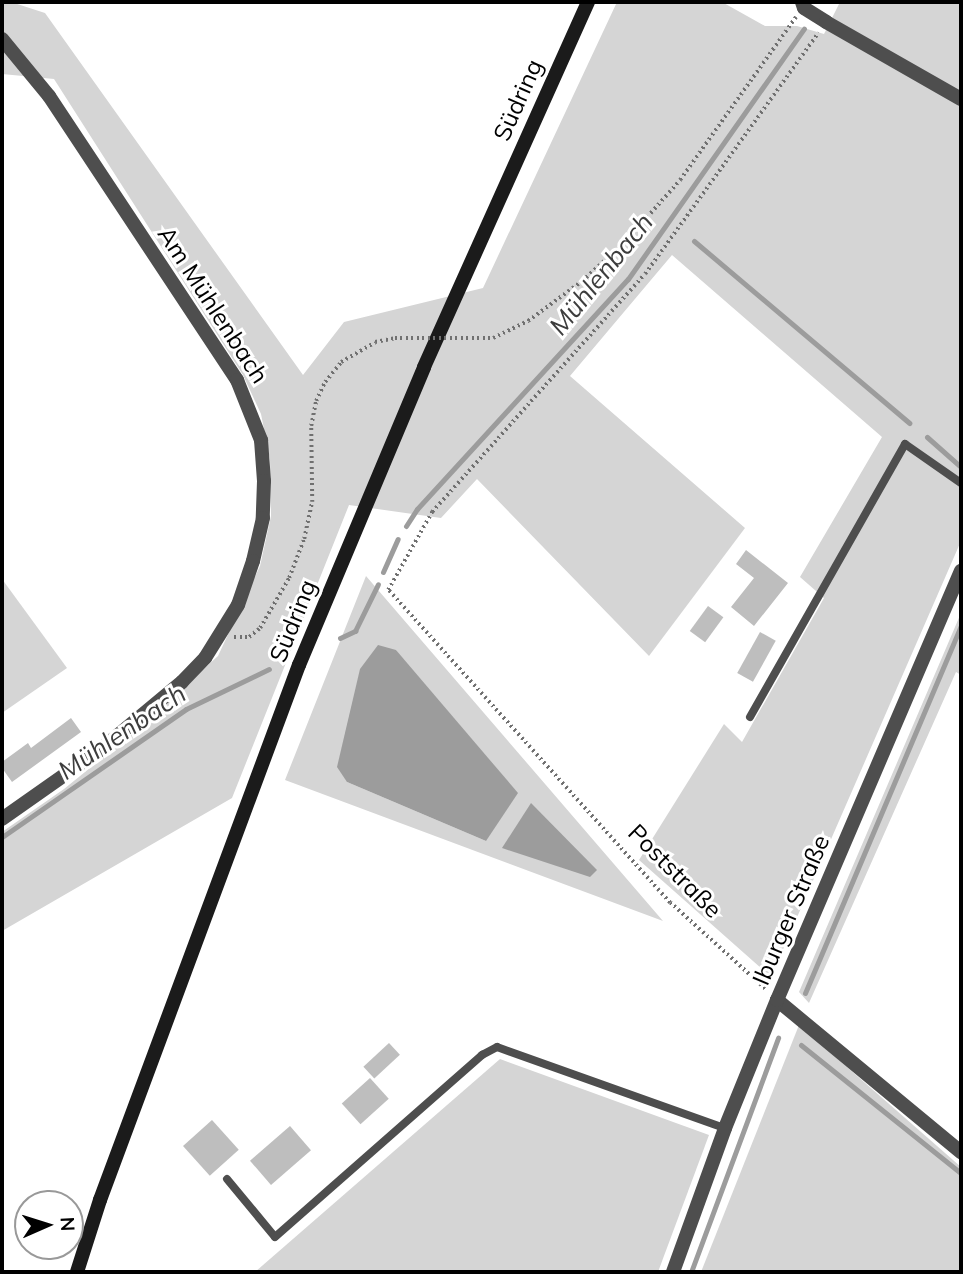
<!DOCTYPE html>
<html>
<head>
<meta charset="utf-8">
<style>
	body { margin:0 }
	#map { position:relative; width:963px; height:1274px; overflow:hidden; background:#fff; font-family:Mulish,sans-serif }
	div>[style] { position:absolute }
	.green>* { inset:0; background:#d5d5d5 }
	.water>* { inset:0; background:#9c9c9c }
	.stream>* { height:5px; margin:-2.5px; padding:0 2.5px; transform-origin:2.5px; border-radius:2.5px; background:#9c9c9c }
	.building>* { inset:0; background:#bebebe; transform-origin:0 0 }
	.path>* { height:3.5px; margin-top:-1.75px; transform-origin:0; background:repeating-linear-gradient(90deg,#707070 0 2px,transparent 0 5.5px) }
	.lane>* { height:8px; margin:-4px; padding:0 4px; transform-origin:4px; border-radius:4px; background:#4e4e4e }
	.street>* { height:14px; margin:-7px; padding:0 7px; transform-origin:7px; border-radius:7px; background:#4e4e4e }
	.secondary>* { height:14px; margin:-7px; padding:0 7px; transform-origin:7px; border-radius:7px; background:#1b1b1b }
	.path-bridge>* { height:3.5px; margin-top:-1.75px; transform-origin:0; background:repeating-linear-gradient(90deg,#707070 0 2px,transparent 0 5.5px) }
	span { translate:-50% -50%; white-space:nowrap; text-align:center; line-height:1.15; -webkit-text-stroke:6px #fff; paint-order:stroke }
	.street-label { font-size:24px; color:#000 }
	.water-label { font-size:26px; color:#3d3d3d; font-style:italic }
	.frame { position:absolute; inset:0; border:4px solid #000; pointer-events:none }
	.north { position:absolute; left:14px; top:1190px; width:70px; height:70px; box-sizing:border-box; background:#fff; border:2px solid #999; border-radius:50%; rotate:87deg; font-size:19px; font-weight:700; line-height:28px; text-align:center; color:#000 }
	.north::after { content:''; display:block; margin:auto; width:24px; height:32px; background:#000; clip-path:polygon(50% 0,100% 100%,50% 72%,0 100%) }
</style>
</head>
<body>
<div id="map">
	<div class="green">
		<i style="clip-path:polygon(2px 2px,11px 2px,45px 13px,303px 375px,344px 322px,483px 288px,617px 2px,722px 2px,765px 26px,797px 26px,824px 34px,840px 2px,961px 2px,961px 541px,771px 977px,639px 860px,724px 724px,742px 742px,824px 598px,800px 577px,882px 437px,672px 255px,570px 376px,745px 528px,649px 656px,477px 479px,441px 518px,349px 505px,232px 798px,2px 931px,2px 832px,64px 789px,132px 734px,218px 656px,260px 566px,271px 516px,270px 459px,261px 414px,243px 375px,54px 79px,2px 74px)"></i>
		<i style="clip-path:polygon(evenodd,366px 576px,663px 921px,285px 780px,366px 576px,396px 650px,486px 841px,347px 782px,396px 650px)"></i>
		<i style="clip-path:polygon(2px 579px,67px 668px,2px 713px)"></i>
		<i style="clip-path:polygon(961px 613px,961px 675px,956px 672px,809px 1003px,799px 992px)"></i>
		<i style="clip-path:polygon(799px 1025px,961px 1167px,961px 1272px,701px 1272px)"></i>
		<i style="clip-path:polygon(500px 1059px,709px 1135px,658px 1272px,255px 1272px)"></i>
	</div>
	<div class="water">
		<i style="clip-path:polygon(378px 645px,396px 650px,518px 793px,486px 841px,347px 782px,337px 767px,360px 669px)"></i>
		<i style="clip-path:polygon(531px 803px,597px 870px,590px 877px,502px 848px)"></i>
	</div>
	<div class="stream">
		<i style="left:694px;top:241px;width:282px;rotate:40.2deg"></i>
		<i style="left:927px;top:437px;width:45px;rotate:41.4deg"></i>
		<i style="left:406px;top:526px;width:20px;rotate:-57deg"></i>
		<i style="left:417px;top:509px;width:312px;rotate:-47.5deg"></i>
		<i style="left:628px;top:279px;width:306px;rotate:-54.9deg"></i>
		<i style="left:383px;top:572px;width:36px;rotate:-66deg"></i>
		<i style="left:340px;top:638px;width:17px;rotate:-25deg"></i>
		<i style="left:355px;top:631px;width:52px;rotate:-63.9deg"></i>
		<i style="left:2px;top:837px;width:224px;rotate:-34.8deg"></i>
		<i style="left:186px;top:709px;width:92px;rotate:-25.7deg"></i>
		<i style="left:805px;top:993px;width:399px;rotate:-67deg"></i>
		<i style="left:801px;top:1045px;width:205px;rotate:38.7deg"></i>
		<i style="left:691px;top:1272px;width:250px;rotate:-69.6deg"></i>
	</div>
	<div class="building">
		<i style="clip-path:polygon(746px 550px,788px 583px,754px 626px,731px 607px,754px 578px,736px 564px)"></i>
		<i style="left:708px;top:606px;width:19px;height:31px;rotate:36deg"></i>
		<i style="left:760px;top:632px;width:18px;height:47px;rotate:29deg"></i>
		<i style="clip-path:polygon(71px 718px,81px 732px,12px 782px,2px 768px,2px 762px,28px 743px,31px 748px)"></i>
		<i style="left:389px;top:1043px;width:16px;height:35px;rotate:47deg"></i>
		<i style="left:370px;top:1078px;width:28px;height:38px;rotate:48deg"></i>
		<i style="left:212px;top:1120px;width:40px;height:39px;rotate:48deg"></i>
		<i style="left:290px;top:1126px;width:32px;height:53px;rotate:49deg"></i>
	</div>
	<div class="path">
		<i style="left:493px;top:338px;width:39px;rotate:-26deg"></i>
		<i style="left:528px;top:321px;width:67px;rotate:-36.5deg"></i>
		<i style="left:582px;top:281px;width:58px;rotate:-42.2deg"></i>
		<i style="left:625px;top:242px;width:83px;rotate:-48.4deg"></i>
		<i style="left:680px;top:180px;width:200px;rotate:-54.6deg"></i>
		<i style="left:234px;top:637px;width:15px"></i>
		<i style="left:249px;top:637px;width:14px;rotate:-39deg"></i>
		<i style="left:260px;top:628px;width:58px;rotate:-59.9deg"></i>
		<i style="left:289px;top:578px;width:42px;rotate:-69deg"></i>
		<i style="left:304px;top:539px;width:38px;rotate:-78deg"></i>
		<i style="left:312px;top:502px;width:76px;rotate:-90.8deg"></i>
		<i style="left:311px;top:426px;width:25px;rotate:-79deg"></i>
		<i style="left:316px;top:401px;width:21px;rotate:-65deg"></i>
		<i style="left:325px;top:382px;width:26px;rotate:-51deg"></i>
		<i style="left:341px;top:362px;width:39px;rotate:-30deg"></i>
		<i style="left:765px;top:989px;width:128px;rotate:-137.8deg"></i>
		<i style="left:670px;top:903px;width:421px;rotate:-132deg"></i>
		<i style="left:388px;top:590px;width:90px;rotate:-60.6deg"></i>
		<i style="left:432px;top:512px;width:319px;rotate:-48.2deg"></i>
		<i style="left:645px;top:274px;width:297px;rotate:-54.3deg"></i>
	</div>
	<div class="lane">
		<i style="left:750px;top:717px;width:314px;rotate:-60.4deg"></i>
		<i style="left:905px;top:444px;width:68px;rotate:34.9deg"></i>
		<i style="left:227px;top:1179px;width:75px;rotate:50.4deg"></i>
		<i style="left:275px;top:1237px;width:276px;rotate:-41.3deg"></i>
		<i style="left:482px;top:1055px;width:17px;rotate:-28deg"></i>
		<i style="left:497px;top:1047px;width:242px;rotate:19.6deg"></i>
	</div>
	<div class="street">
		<i style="left:802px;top:2px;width:6px;rotate:72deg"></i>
		<i style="left:804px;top:8px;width:26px;rotate:32deg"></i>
		<i style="left:826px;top:22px;width:155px;rotate:29.7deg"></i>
		<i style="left:2px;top:39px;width:74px;rotate:50.5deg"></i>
		<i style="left:49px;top:96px;width:341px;rotate:56.5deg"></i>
		<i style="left:237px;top:380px;width:65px;rotate:68.2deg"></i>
		<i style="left:261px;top:440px;width:41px;rotate:85.8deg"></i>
		<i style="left:264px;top:481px;width:37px;rotate:92deg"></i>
		<i style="left:263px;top:518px;width:44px;rotate:103.1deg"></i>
		<i style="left:253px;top:561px;width:46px;rotate:108.8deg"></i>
		<i style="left:238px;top:605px;width:62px;rotate:121.9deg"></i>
		<i style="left:205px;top:658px;width:33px;rotate:134deg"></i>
		<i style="left:182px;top:682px;width:107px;rotate:140.3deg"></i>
		<i style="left:100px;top:750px;width:120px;rotate:144.9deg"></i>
		<i style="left:777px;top:1000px;width:239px;rotate:39.6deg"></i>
		<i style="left:673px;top:1272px;width:153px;rotate:-70.1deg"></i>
		<i style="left:725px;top:1128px;width:138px;rotate:-67.9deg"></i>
		<i style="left:777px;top:1000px;width:467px;rotate:-66.8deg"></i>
	</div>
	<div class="secondary">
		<i style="left:77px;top:1272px;width:76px;rotate:-72.3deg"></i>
		<i style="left:100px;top:1200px;width:571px;rotate:-69.6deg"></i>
		<i style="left:299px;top:665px;width:323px;rotate:-67.2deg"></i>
		<i style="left:424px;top:367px;width:400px;rotate:-65.8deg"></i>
	</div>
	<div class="path-bridge">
		<i style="left:375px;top:342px;width:20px;rotate:-11deg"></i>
		<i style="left:395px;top:338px;width:98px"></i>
	</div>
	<div class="street-label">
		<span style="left:518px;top:100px;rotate:-66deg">Südring</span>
		<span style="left:213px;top:305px;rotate:57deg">Am Mühlenbach</span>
		<span style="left:293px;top:621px;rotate:-68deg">Südring</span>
		<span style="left:675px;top:871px;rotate:45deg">Poststraße</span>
		<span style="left:791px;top:910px;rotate:-67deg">Iburger Straße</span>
	</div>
	<div class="water-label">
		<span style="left:601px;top:274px;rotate:-51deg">Mühlenbach</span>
		<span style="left:122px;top:732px;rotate:-34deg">Mühlenbach</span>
	</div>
	<div class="frame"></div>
	<div class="north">N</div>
</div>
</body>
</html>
